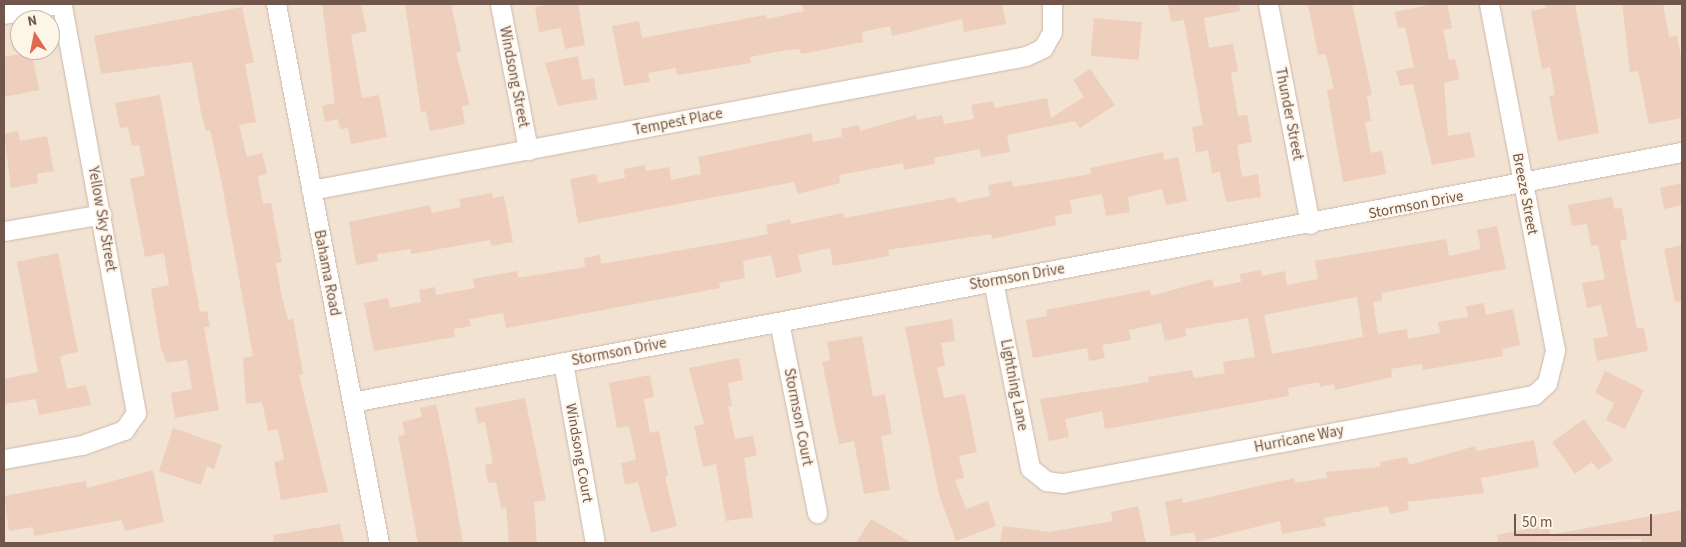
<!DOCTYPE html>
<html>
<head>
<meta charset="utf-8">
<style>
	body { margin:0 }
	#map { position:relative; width:1686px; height:547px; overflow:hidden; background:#fbf1e3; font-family:"Source Sans 3",sans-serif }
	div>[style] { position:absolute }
	.residential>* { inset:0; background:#f2e2d2 }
	.building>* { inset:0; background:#eecebc; transform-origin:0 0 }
	.roads { filter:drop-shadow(0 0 1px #cbb8aa) drop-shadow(0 0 1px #cbb8aa) }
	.minor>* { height:19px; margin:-9.5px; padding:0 9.5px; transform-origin:9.5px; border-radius:9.5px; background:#fff }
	span { translate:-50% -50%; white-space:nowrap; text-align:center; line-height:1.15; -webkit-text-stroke:4px #fef5e9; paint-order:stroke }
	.street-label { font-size:15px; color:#71574b }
	.frame { position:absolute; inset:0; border:5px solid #71574b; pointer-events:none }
	.north { position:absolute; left:10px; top:10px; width:50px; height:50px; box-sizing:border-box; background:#fef5e9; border:1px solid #c6b6aa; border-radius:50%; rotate:349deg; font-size:14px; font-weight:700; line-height:20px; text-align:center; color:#71574b }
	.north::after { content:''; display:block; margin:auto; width:18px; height:22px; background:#de694f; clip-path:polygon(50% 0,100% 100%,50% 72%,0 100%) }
	.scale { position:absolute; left:1514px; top:514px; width:138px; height:22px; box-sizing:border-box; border:2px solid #71574b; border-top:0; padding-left:6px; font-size:15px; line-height:18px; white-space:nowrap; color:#71574b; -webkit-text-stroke:4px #fef5e9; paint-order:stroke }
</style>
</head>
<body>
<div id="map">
	<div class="residential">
		<i style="clip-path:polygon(evenodd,4px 4px,1682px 4px,1682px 543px,4px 543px,4px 4px,20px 20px,50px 20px,50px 50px,20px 50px,20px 20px)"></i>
	</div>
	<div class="building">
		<i style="clip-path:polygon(322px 4px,361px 4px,367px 31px,351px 35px,362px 98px,379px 95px,387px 137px,351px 144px,348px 128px,340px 129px,338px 119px,325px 122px,322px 106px,335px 103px)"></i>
		<i style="clip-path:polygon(405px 4px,451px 4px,461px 51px,456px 53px,470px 105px,462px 106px,465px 124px,430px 131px,426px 111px,421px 112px)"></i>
		<i style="clip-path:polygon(553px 4px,578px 4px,585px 45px,565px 49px,561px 28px,539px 32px,535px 7px)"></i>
		<i style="clip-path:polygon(811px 4px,1002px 4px,1006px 24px,964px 32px,962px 19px,892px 36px,890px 26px,862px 32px,863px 42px,801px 54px,800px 49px,786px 50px,750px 57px,751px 63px,677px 75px,676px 68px,648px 73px,650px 82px,624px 86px,612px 26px,639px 21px,642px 38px,766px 15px,767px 19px,804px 11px,802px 5px)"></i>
		<i style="clip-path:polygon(1168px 4px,1239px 4px,1240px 11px,1204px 18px,1209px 48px,1233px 44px,1238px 71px,1231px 73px,1238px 116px,1247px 115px,1252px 142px,1237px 145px,1242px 177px,1258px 174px,1261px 197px,1226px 202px,1220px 172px,1212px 173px,1208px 150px,1196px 153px,1192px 127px,1203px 125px,1184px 20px,1171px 22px)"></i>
		<i style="clip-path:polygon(1308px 4px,1352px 4px,1372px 95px,1367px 96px,1371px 121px,1365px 122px,1371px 153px,1382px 151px,1386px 174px,1343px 182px,1327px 90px,1334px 89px,1326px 54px,1318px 55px)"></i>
		<i style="clip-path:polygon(1434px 4px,1447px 4px,1452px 28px,1443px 30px,1449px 60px,1455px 59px,1460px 79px,1444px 83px,1448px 136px,1470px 132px,1475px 157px,1432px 165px,1413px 84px,1400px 86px,1396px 71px,1414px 67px,1405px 27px,1398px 28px,1395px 12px)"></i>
		<i style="clip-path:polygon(1545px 4px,1575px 4px,1599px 133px,1558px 141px,1549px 96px,1555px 95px,1550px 67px,1542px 69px,1531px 11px,1546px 8px)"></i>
		<i style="clip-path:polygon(1622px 4px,1663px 4px,1669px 37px,1677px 36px,1682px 62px,1682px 118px,1649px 124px,1638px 71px,1630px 72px)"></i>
		<i style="clip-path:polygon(242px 7px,254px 62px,245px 64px,256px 122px,239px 125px,247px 157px,262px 153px,267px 174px,258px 176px,263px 204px,271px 203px,282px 262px,276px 263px,281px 293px,288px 320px,293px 319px,303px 374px,299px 375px,328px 492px,281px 500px,274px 462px,284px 460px,278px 429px,268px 431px,262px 402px,246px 404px,243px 358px,253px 356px,222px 184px,210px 130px,206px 131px,201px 113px,192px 62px,101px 74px,94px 36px)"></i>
		<i style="left:1094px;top:18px;width:48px;height:38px;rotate:5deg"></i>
		<i style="clip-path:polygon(32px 52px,39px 90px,4px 97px,4px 57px)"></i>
		<i style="clip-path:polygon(578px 56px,582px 80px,594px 78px,597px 99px,558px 106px,545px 63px)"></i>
		<i style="clip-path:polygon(1090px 69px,1115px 105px,1080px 128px,1075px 121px,1007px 135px,1010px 152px,981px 157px,980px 149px,934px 158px,935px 164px,904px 170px,903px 163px,839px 175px,840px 183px,798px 194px,794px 182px,578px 223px,570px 179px,596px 174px,598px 183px,625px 178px,624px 169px,645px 165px,646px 171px,669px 167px,671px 180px,701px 174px,698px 157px,812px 133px,813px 142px,842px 137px,841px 129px,859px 125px,860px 131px,916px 115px,917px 120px,942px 115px,944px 124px,974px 119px,971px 105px,993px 101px,995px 108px,1047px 98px,1051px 118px,1084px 97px,1073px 80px)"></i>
		<i style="clip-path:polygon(160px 95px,200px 312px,207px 311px,210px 327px,204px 327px,219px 410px,175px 418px,171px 393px,192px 389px,187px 360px,167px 363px,161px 349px,151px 289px,169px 285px,164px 253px,145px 257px,130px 179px,145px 175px,139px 145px,132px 146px,128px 127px,120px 128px,115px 103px)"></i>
		<i style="clip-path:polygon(18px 131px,20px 141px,47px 136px,54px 171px,37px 174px,38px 183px,11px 188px,4px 134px)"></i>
		<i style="clip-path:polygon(1163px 152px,1164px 160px,1178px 157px,1187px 201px,1166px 205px,1162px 189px,1128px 197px,1130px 212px,1106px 216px,1102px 194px,1070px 200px,1072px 213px,1055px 216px,1056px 225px,992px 239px,991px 234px,888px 250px,889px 256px,833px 266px,830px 248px,798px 255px,802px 272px,776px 278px,771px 255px,743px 261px,745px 278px,719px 283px,720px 288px,506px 328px,503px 313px,469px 319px,471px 326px,454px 329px,455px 337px,374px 351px,364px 303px,388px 298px,390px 308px,421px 302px,419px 290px,435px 287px,436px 295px,475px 288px,473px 279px,517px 271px,518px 278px,585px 267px,584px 258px,600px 255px,601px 264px,739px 240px,768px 234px,766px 225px,790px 219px,791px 224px,843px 213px,844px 218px,956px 197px,957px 203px,990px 196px,988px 185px,1012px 181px,1013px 187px,1091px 174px,1090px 168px)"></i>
		<i style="clip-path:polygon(1682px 183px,1682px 205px,1664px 209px,1660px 188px)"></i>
		<i style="clip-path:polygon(492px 193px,493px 198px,504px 196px,513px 242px,491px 246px,490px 240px,411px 254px,411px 249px,377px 254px,378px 261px,356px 265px,349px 222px,430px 205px,432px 213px,461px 207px,459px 199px)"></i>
		<i style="clip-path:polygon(1612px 197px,1614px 209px,1622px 208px,1627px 239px,1620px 241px,1630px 295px,1637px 329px,1644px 327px,1648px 351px,1597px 361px,1593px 339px,1608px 336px,1601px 305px,1587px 308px,1582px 283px,1605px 279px,1598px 245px,1591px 246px,1587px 224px,1572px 226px,1568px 205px)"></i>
		<i style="clip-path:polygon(evenodd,1497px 226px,1506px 269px,1382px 293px,1382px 301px,1373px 302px,1378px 334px,1407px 329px,1408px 339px,1440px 333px,1438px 322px,1468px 317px,1466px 306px,1484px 303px,1486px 315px,1513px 309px,1520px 345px,1502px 349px,1503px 356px,1423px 370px,1422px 364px,1391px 369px,1392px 377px,1335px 390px,1334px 384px,1320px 387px,1319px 382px,1288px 388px,1289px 396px,1105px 429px,1102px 411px,1065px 419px,1069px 437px,1049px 441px,1040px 399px,1149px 382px,1148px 377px,1192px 370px,1194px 378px,1225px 373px,1223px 362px,1255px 357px,1248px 318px,1185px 329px,1187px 336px,1165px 341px,1161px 323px,1129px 330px,1131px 340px,1102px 345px,1105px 358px,1089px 361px,1087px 348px,1033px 358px,1026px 320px,1047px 316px,1046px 310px,1150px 290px,1151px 296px,1212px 279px,1214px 287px,1241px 282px,1240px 274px,1261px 270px,1262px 276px,1285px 271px,1287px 285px,1318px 279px,1315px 261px,1446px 239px,1449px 256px,1481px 249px,1477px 230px,1497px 226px,1357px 297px,1363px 337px,1272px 354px,1264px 315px,1357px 297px)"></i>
		<i style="clip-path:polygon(1682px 245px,1682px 301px,1675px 302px,1664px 249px)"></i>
		<i style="clip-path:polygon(58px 253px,78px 352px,60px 356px,67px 389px,86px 385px,91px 405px,39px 415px,36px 399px,4px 404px,4px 379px,38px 372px,17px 262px)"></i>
		<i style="clip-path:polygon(952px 319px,955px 341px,941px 343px,945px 366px,937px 367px,944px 398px,965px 394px,977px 452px,959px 456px,964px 478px,955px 480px,966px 509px,988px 501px,996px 526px,956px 541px,939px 495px,905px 327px)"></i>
		<i style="clip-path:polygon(862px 336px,873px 397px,885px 394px,892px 434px,881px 436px,890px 490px,864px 494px,854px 441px,839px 444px,822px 362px,830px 360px,827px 342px)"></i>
		<i style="clip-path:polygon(739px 358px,743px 380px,728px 383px,732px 406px,728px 406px,735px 439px,753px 436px,757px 455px,744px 458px,753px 517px,726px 521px,716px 464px,703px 467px,694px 426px,704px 424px,689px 368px)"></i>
		<i style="clip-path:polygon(1605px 371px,1644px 390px,1625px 429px,1606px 420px,1614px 403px,1595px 393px)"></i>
		<i style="clip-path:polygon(650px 375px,654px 397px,644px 399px,650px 433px,659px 431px,668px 476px,665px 477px,677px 526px,651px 533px,638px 482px,625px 485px,621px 463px,636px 460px,629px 426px,617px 428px,609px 383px)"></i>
		<i style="clip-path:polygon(525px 398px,546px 500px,534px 502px,537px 543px,509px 543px,506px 507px,501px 508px,496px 482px,488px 483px,485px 465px,493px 463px,485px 422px,478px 424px,475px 408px)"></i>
		<i style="clip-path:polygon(436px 404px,448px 458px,463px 543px,418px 543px,398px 436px,405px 435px,402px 422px,422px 417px,420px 408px)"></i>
		<i style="clip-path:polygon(1584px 419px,1613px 460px,1598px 470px,1592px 462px,1575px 474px,1552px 442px)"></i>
		<i style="clip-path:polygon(173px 428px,222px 445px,214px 469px,207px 466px,201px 485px,159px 471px)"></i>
		<i style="clip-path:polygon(1534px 440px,1539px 467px,1481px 478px,1484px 493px,1407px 502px,1409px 510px,1390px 514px,1388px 506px,1324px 518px,1326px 526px,1282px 534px,1280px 521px,1196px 542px,1194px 532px,1171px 536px,1165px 502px,1182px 498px,1183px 503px,1294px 478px,1295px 483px,1327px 478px,1326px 472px,1380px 467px,1380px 462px,1407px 457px,1409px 465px,1475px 446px,1476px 451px)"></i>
		<i style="clip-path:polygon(153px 470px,164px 522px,125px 531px,122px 520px,34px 536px,33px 527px,9px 531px,4px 496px,86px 481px,87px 488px)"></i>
		<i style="clip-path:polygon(1138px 506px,1146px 543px,1000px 543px,1003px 526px,1050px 532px,1113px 521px,1111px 512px)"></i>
		<i style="clip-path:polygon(1682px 510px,1682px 543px,1641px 543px,1641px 539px,1498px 543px,1497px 535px,1527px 529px,1549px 525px,1550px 535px)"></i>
		<i style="clip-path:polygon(871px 519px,912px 543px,856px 543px)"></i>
		<i style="clip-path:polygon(340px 524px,344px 543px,274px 543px,273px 535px)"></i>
	</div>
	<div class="roads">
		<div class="minor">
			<i style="left:276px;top:4px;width:549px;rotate:79.18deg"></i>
			<i style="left:500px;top:4px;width:149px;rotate:79.1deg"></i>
			<i style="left:1268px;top:4px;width:224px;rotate:79.2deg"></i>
			<i style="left:4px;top:14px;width:55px;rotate:-10.5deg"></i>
			<i style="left:311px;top:190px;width:727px;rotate:-10.61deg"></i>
			<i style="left:1026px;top:56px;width:19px;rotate:-25deg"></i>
			<i style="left:1043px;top:48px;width:18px;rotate:-61deg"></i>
			<i style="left:1052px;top:32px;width:28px;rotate:-90deg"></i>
			<i style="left:4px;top:231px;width:99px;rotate:-9.8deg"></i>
			<i style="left:993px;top:281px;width:191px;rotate:78.8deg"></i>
			<i style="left:1030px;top:468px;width:21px;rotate:39deg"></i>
			<i style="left:1046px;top:481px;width:17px;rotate:7deg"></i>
			<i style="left:1063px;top:483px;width:479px;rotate:-10.6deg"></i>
			<i style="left:1534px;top:395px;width:18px;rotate:-43deg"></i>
			<i style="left:1547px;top:383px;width:34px;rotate:-76deg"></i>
			<i style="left:1555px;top:350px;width:352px;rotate:-100.8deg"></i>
			<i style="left:779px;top:322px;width:195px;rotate:78.7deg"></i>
			<i style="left:563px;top:362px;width:184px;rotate:80deg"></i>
			<i style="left:352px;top:402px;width:1353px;rotate:-10.65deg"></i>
			<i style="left:4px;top:459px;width:79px;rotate:-10.2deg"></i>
			<i style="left:82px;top:445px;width:45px;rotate:-19.7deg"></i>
			<i style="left:124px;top:430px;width:21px;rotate:-55deg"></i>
			<i style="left:136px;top:413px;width:416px;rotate:-100.3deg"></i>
		</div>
	</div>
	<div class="street-label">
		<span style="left:514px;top:77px;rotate:79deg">Windsong Street</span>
		<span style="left:1289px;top:114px;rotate:79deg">Thunder Street</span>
		<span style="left:678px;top:122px;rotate:-11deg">Tempest Place</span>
		<span style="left:1525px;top:194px;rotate:79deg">Breeze Street</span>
		<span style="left:1416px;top:205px;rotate:-11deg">Stormson Drive</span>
		<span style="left:102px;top:219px;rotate:80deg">Yellow Sky Street</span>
		<span style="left:327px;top:273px;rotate:79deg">Bahama Road</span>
		<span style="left:1017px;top:277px;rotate:-10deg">Stormson Drive</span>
		<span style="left:619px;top:352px;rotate:-11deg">Stormson Drive</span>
		<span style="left:1014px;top:385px;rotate:79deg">Lightning Lane</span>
		<span style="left:798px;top:417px;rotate:79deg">Stormson Court</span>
		<span style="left:1299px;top:439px;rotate:-11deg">Hurricane Way</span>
		<span style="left:579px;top:453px;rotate:80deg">Windsong Court</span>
	</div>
	<div class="frame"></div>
	<div class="north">N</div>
	<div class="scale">50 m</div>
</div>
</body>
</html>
